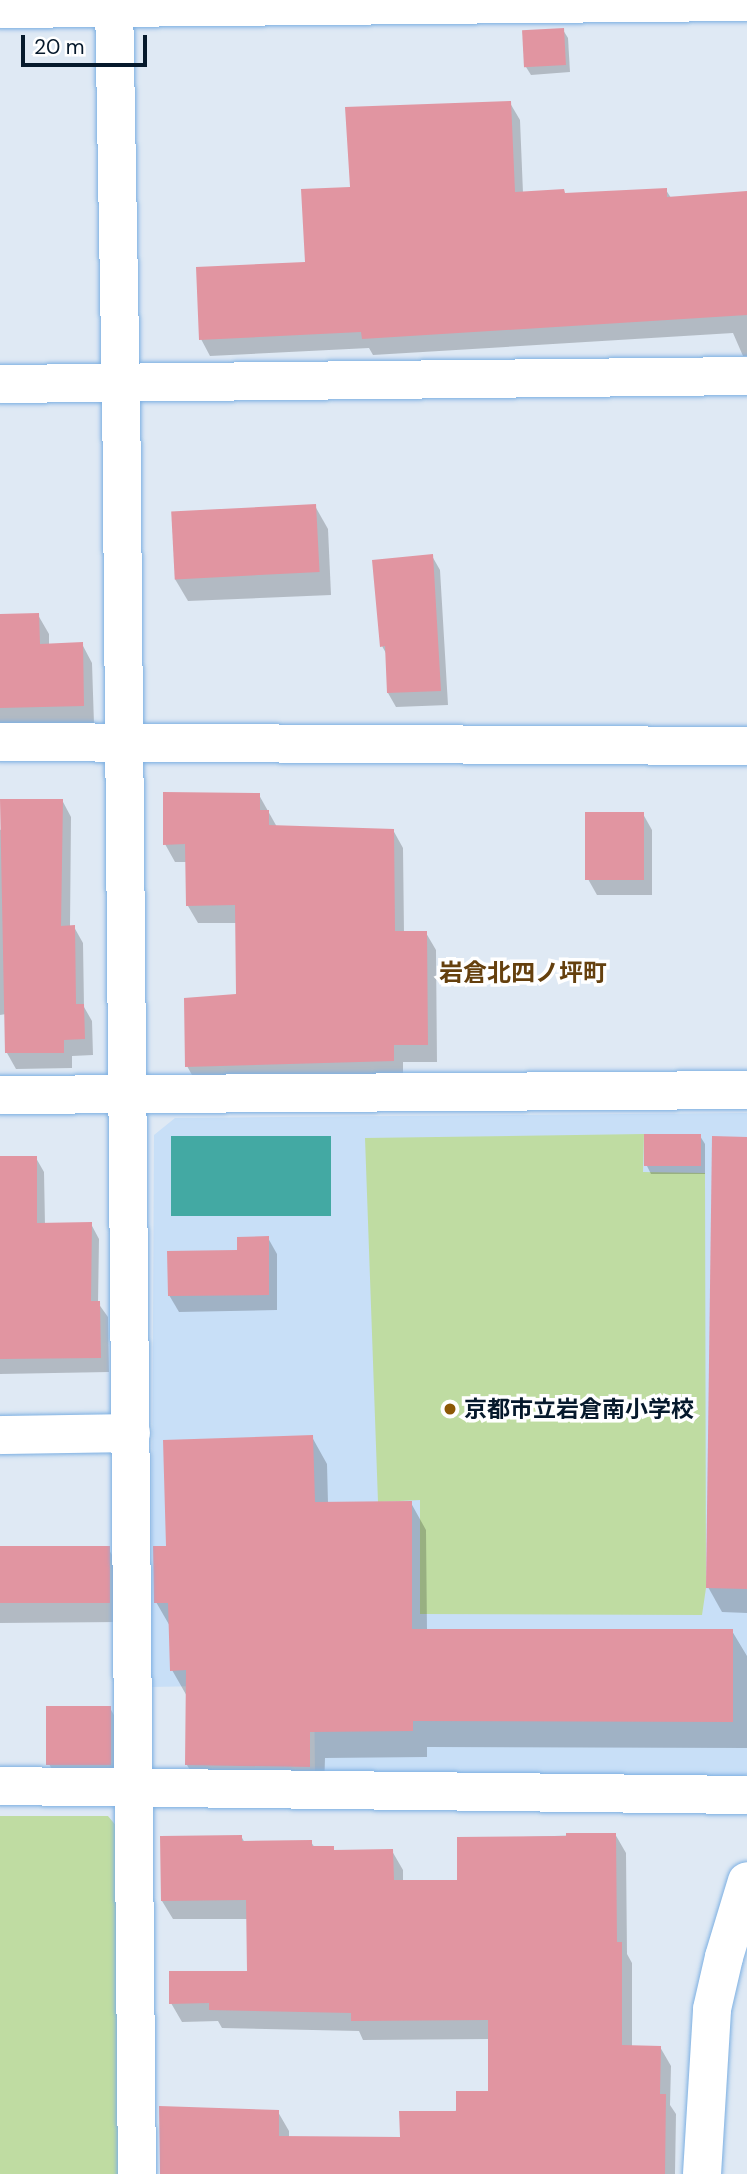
<!DOCTYPE html>
<html>
<head>
<meta charset="utf-8">
<style>
	body { margin:0 }
	#map { position:relative; width:747px; height:2174px; overflow:hidden; background:#dfe9f4; font-family:"DM Sans","Noto Sans JP",sans-serif }
	div>[style] { position:absolute }
	.built>* { inset:0; background:#c8dff7 }
	.green>* { inset:0; background:#bfdca2 }
	.water>* { inset:0; background:#43a9a3; transform-origin:0 0 }
	.shadow>* { inset:0; background:#0003 }
	.building>* { inset:0; background:#e195a1; transform-origin:0 0 }
	.roads { filter:drop-shadow(0 0 2px #7cafe2) drop-shadow(0 0 2px #7cafe2) }
	.minor>* { height:38px; margin:-19px; padding:0 19px; transform-origin:19px; border-radius:19px; background:#fff }
	.tertiary>* { height:38px; margin:-19px; padding:0 19px; transform-origin:19px; border-radius:19px; background:#fff }
	.dots>* { width:19px; height:19px; translate:-50% -50%; box-sizing:border-box; border:4px solid #fff; border-radius:50% }
	span { translate:-50% -50%; white-space:nowrap; text-align:center; line-height:1.15; -webkit-text-stroke:7px #fff; paint-order:stroke }
	.poi-label { font-size:23px; color:#06192c; font-weight:700 }
	.left { translate:0 -50%; text-align:left }
	.neighbourhood-label { font-size:24px; color:#65400e; font-weight:700 }
	.scale { position:absolute; left:21px; top:35px; width:126px; height:32px; box-sizing:border-box; border:4px solid #06192c; border-top:0; padding-left:9px; font-size:21px; line-height:24px; white-space:nowrap; color:#06192c; -webkit-text-stroke:5px #fff; paint-order:stroke }
</style>
</head>
<body>
<div id="map">
	<div class="built">
		<i style="clip-path:polygon(747px 1113px,747px 1774px,724px 1785px,315px 1776px,314px 1684px,151px 1687px,154px 1135px,175px 1118px)"></i>
	</div>
	<div class="green">
		<i style="clip-path:polygon(644px 1134px,643px 1172px,705px 1173px,706px 1588px,702px 1615px,420px 1614px,420px 1500px,378px 1502px,365px 1138px)"></i>
		<i style="clip-path:polygon(0 1816px,108px 1816px,123px 1834px,123px 2174px,0 2174px)"></i>
	</div>
	<div class="water">
		<i style="left:331px;top:1136px;width:80px;height:160px;rotate:90deg"></i>
	</div>
	<div class="shadow">
		<i style="clip-path:polygon(563px 30px,568px 38px,570px 72px,531px 75px,526px 67px)"></i>
		<i style="clip-path:polygon(510px 103px,520px 120px,523px 193px,566px 195px,666px 190px,671px 198px,747px 193px,747px 356px,743px 356px,733px 333px,373px 355px,369px 348px,210px 356px,201px 339px,306px 264px,351px 189px)"></i>
		<i style="clip-path:polygon(315px 506px,328px 529px,331px 595px,188px 601px,175px 579px)"></i>
		<i style="clip-path:polygon(432px 556px,440px 570px,448px 705px,396px 707px,388px 693px,387px 655px,382px 646px)"></i>
		<i style="clip-path:polygon(0 615px,38px 615px,49px 634px,49px 645px,82px 644px,92px 663px,94px 724px,0 726px)"></i>
		<i style="clip-path:polygon(259px 795px,277px 827px,393px 830px,403px 848px,404px 933px,426px 933px,436px 950px,437px 1062px,403px 1062px,403px 1078px,197px 1084px,187px 1066px,237px 995px,237px 923px,198px 923px,188px 906px,187px 862px,175px 862px,165px 844px)"></i>
		<i style="clip-path:polygon(62px 800px,71px 817px,70px 927px,74px 927px,83px 943px,84px 1007px,92px 1021px,93px 1055px,72px 1056px,72px 1068px,16px 1069px,7px 1053px,6px 1014px,0 1015px,0 830px)"></i>
		<i style="clip-path:polygon(643px 814px,652px 830px,652px 895px,597px 895px,588px 879px)"></i>
		<i style="clip-path:polygon(700px 1136px,705px 1144px,705px 1174px,651px 1174px,647px 1166px)"></i>
		<i style="clip-path:polygon(747px 1138px,747px 1613px,722px 1612px,708px 1587px)"></i>
		<i style="clip-path:polygon(0 1158px,36px 1158px,44px 1172px,45px 1225px,91px 1224px,99px 1239px,98px 1303px,108px 1317px,109px 1372px,0 1374px)"></i>
		<i style="clip-path:polygon(268px 1238px,277px 1254px,277px 1310px,179px 1312px,169px 1295px,239px 1252px)"></i>
		<i style="clip-path:polygon(312px 1437px,327px 1464px,328px 1503px,411px 1503px,426px 1530px,427px 1631px,732px 1631px,747px 1656px,747px 1748px,427px 1747px,427px 1757px,325px 1758px,324px 1793px,202px 1791px,187px 1765px,188px 1698px,172px 1670px,171px 1628px,156px 1602px,168px 1547px)"></i>
		<i style="clip-path:polygon(108px 1548px,119px 1567px,120px 1622px,0 1623px,0 1549px)"></i>
		<i style="clip-path:polygon(110px 1708px,119px 1724px,120px 1781px,58px 1780px,49px 1764px)"></i>
		<i style="clip-path:polygon(615px 1834px,626px 1853px,627px 1954px,632px 1963px,632px 2047px,660px 2047px,671px 2066px,670px 2105px,676px 2114px,675px 2174px,162px 2174px,278px 2112px,289px 2131px,289px 2138px,401px 2139px,490px 2093px,490px 2039px,363px 2040px,359px 2031px,222px 2028px,218px 2021px,182px 2022px,171px 2003px,249px 1972px,248px 1919px,173px 1919px,162px 1901px,241px 1836px,245px 1843px,311px 1842px,315px 1848px,333px 1848px,335px 1852px,392px 1851px,403px 1870px,403px 1882px,459px 1882px,459px 1839px)"></i>
	</div>
	<div class="building">
		<i style="left:564px;top:28px;width:37px;height:42px;rotate:87deg"></i>
		<i style="clip-path:polygon(511px 101px,515px 192px,564px 189px,565px 193px,667px 188px,667px 197px,747px 191px,747px 315px,362px 339px,361px 332px,199px 340px,196px 267px,305px 262px,301px 189px,350px 187px,345px 107px)"></i>
		<i style="left:316px;top:504px;width:68px;height:145px;rotate:87deg"></i>
		<i style="clip-path:polygon(433px 554px,441px 691px,387px 693px,385px 646px,380px 647px,372px 560px)"></i>
		<i style="clip-path:polygon(39px 613px,40px 644px,83px 642px,84px 706px,0 708px,0 614px)"></i>
		<i style="clip-path:polygon(163px 792px,260px 793px,260px 810px,269px 810px,269px 825px,394px 829px,395px 931px,427px 931px,428px 1045px,394px 1045px,394px 1061px,185px 1067px,184px 998px,236px 994px,235px 905px,186px 906px,185px 844px,163px 845px)"></i>
		<i style="clip-path:polygon(0 799px,63px 799px,61px 926px,75px 925px,76px 1004px,84px 1004px,85px 1039px,64px 1040px,64px 1053px,5px 1053px)"></i>
		<i style="left:585px;top:812px;width:59px;height:68px"></i>
		<i style="left:644px;top:1134px;width:57px;height:32px"></i>
		<i style="clip-path:polygon(712px 1136px,747px 1137px,747px 1589px,706px 1588px)"></i>
		<i style="clip-path:polygon(0 1156px,37px 1156px,37px 1223px,92px 1222px,91px 1301px,100px 1301px,101px 1358px,0 1359px)"></i>
		<i style="clip-path:polygon(269px 1236px,269px 1295px,168px 1296px,167px 1251px,237px 1250px,237px 1237px)"></i>
		<i style="clip-path:polygon(313px 1435px,315px 1502px,412px 1501px,412px 1629px,733px 1629px,733px 1722px,413px 1721px,413px 1731px,310px 1732px,310px 1767px,185px 1765px,186px 1670px,170px 1671px,168px 1603px,154px 1603px,153px 1546px,166px 1546px,163px 1440px)"></i>
		<i style="left:110px;top:1546px;width:57px;height:110px;rotate:90deg"></i>
		<i style="left:111px;top:1706px;width:59px;height:65px;rotate:90deg"></i>
		<i style="clip-path:polygon(566px 1833px,616px 1833px,617px 1942px,622px 1942px,622px 2045px,661px 2046px,660px 2094px,666px 2094px,665px 2174px,160px 2174px,159px 2106px,279px 2110px,279px 2136px,400px 2137px,399px 2111px,456px 2111px,456px 2091px,488px 2091px,488px 2020px,351px 2021px,351px 2013px,209px 2010px,209px 2003px,169px 2004px,169px 1971px,247px 1971px,246px 1900px,161px 1901px,160px 1836px,242px 1835px,242px 1841px,312px 1840px,312px 1846px,334px 1846px,334px 1850px,393px 1849px,394px 1880px,457px 1880px,457px 1837px,566px 1836px)"></i>
	</div>
	<div class="roads">
		<div class="minor">
			<i style="left:114px;top:0;width:384px;rotate:89deg"></i>
			<i style="left:121px;top:384px;width:1790px;rotate:89.49deg"></i>
			<i style="left:0;top:9px;width:747px;rotate:-0.54deg"></i>
			<i style="left:0;top:742px;width:747px;rotate:0.31deg"></i>
			<i style="left:0;top:1095px;width:747px;rotate:-0.38deg"></i>
			<i style="left:0;top:1435px;width:131px;rotate:-0.9deg"></i>
			<i style="left:0;top:1786px;width:747px;rotate:0.69deg"></i>
			<i style="left:702px;top:2174px;width:165px;rotate:-86.5deg"></i>
			<i style="left:712px;top:2009px;width:53px;rotate:-77deg"></i>
			<i style="left:724px;top:1957px;width:79px;rotate:-73.2deg"></i>
		</div>
		<div class="tertiary">
			<i style="left:0;top:384px;width:747px;rotate:-0.61deg"></i>
		</div>
	</div>
	<div class="dots">
		<i style="left:450px;top:1409px;background:#8c5806"></i>
	</div>
	<div class="poi-label">
		<span class="left" style="left:464px;top:1409px">京都市立岩倉南小学校</span>
	</div>
	<div class="neighbourhood-label">
		<span style="left:523px;top:973px">岩倉北四ノ坪町</span>
	</div>
	<div class="scale">20 m</div>
</div>
</body>
</html>
